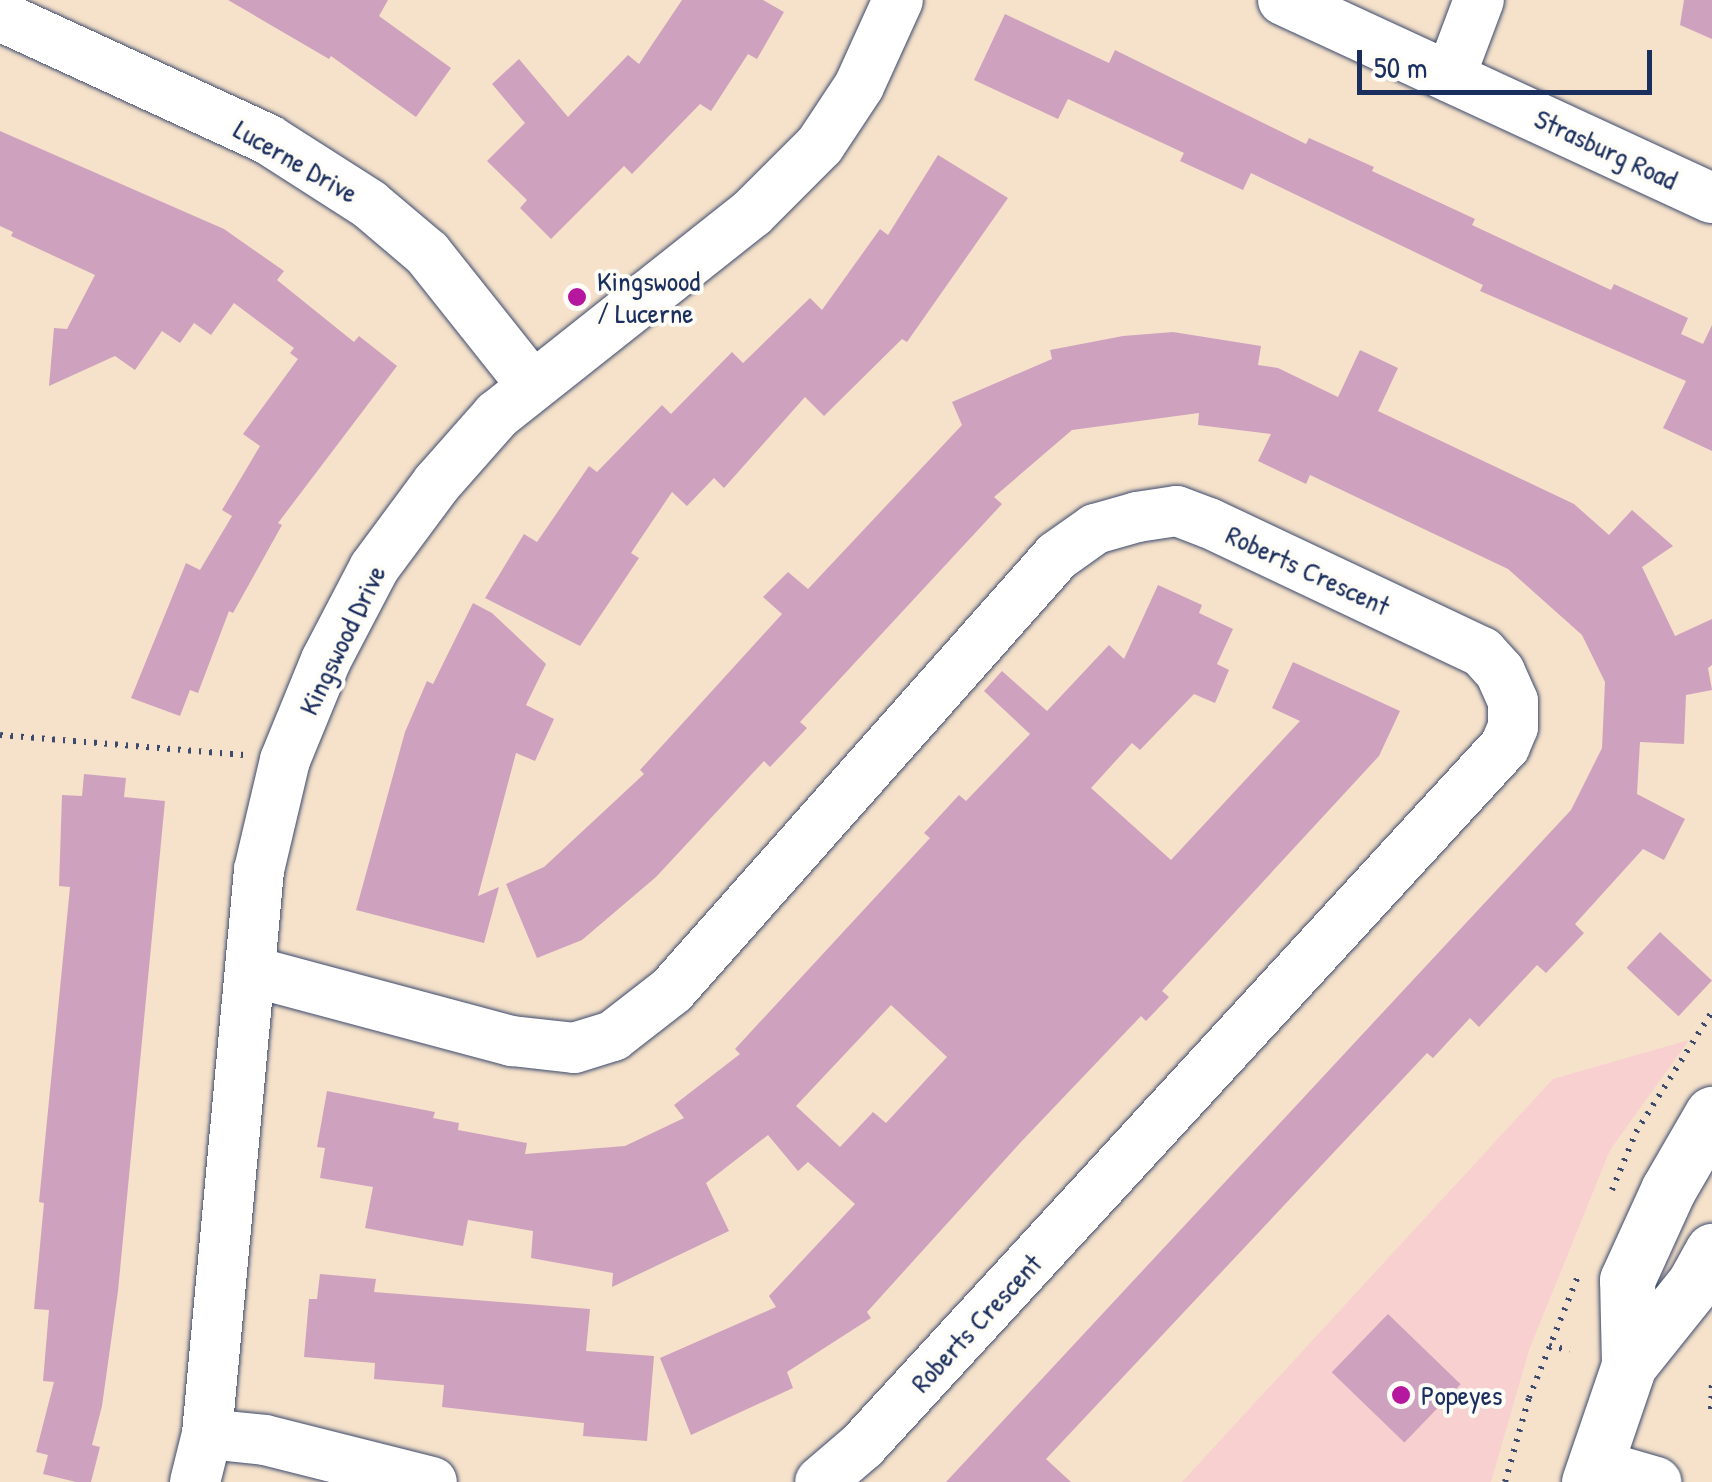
<!DOCTYPE html>
<html>
<head>
<meta charset="utf-8">
<style>
	body { margin:0 }
	#map { position:relative; width:1712px; height:1482px; overflow:hidden; background:#f6e2ca; font-family:"Patrick Hand",sans-serif }
	div>[style] { position:absolute }
	.built>* { inset:0; background:#f7d0cf }
	.building>* { inset:0; background:#cea2be; transform-origin:0 0 }
	.path>* { height:6px; margin-top:-3px; transform-origin:0; background:repeating-linear-gradient(90deg,#3c4a6e 0 2.5px,transparent 0 10.5px) }
	.roads { filter:drop-shadow(0 0 2px #3c4a6e) drop-shadow(0 0 2px #3c4a6e) }
	.minor>* { height:50px; margin:-25px; padding:0 25px; transform-origin:25px; border-radius:25px; background:#fff }
	.major>* { height:55px; margin:-27.5px; padding:0 27.5px; transform-origin:27.5px; border-radius:27.5px; background:#fff }
	.dots>* { width:28px; height:28px; translate:-50% -50%; box-sizing:border-box; border:5px solid #fdfcf7; border-radius:50% }
	span { translate:-50% -50%; white-space:nowrap; text-align:center; line-height:1.15; -webkit-text-stroke:8px #fdfcf7; paint-order:stroke }
	.street-label { font-size:28px; color:#1b2f5e }
	.poi-label { font-size:28px; color:#1b2f5e }
	.left { translate:0 -50%; text-align:left }
	.scale { position:absolute; left:1357px; top:50px; width:295px; height:45px; box-sizing:border-box; border:5px solid #1b2f5e; border-top:0; padding-left:12px; font-size:30px; line-height:35px; white-space:nowrap; color:#1b2f5e; -webkit-text-stroke:8px #fdfcf7; paint-order:stroke }
</style>
</head>
<body>
<div id="map">
	<div class="built">
		<i style="clip-path:polygon(1689px 1040px,1610px 1150px,1529px 1350px,1491px 1482px,1182px 1482px,1553px 1079px)"></i>
	</div>
	<div class="building">
		<i style="clip-path:polygon(228px 0,388px 0,379px 16px,451px 68px,416px 117px,331px 56px,329px 59px)"></i>
		<i style="clip-path:polygon(682px 0,763px 0,784px 12px,757px 59px,748px 54px,711px 111px,700px 104px,632px 174px,624px 166px,551px 239px,520px 208px,527px 200px,487px 161px,525px 123px,492px 84px,519px 59px,568px 117px,628px 55px,639px 64px)"></i>
		<i style="clip-path:polygon(1684px 0,1712px 0,1712px 39px,1680px 25px)"></i>
		<i style="clip-path:polygon(1005px 14px,1109px 63px,1115px 50px,1306px 144px,1309px 138px,1374px 167px,1372px 171px,1475px 219px,1472px 225px,1611px 290px,1614px 284px,1688px 318px,1681px 334px,1703px 344px,1712px 325px,1712px 451px,1663px 428px,1686px 381px,1480px 291px,1483px 285px,1251px 173px,1243px 190px,1180px 161px,1184px 153px,1068px 99px,1058px 119px,974px 80px)"></i>
		<i style="clip-path:polygon(0 131px,224px 229px,284px 271px,277px 280px,354px 342px,359px 336px,397px 366px,278px 523px,282px 525px,233px 613px,229px 611px,198px 693px,190px 690px,180px 716px,131px 698px,186px 563px,200px 570px,232px 516px,222px 510px,260px 446px,243px 434px,298px 359px,290px 353px,294px 348px,234px 303px,211px 335px,194px 323px,180px 343px,162px 331px,135px 370px,115px 356px,49px 386px,54px 328px,67px 329px,95px 275px,11px 236px,13px 232px,0 226px)"></i>
		<i style="clip-path:polygon(938px 155px,1008px 198px,907px 342px,902px 339px,824px 416px,805px 397px,724px 488px,714px 478px,687px 506px,672px 492px,631px 553px,639px 558px,580px 646px,485px 598px,524px 534px,537px 542px,589px 466px,597px 472px,662px 405px,671px 414px,732px 352px,743px 363px,810px 298px,822px 310px,880px 229px,888px 235px)"></i>
		<i style="clip-path:polygon(1173px 332px,1261px 346px,1258px 365px,1278px 368px,1338px 397px,1360px 350px,1398px 368px,1378px 411px,1574px 504px,1609px 535px,1632px 510px,1673px 546px,1642px 567px,1675px 636px,1712px 619px,1712px 665px,1708px 668px,1712px 690px,1686px 695px,1684px 744px,1640px 742px,1637px 794px,1685px 819px,1664px 860px,1643px 849px,1575px 924px,1584px 933px,1546px 973px,1537px 965px,1479px 1027px,1470px 1018px,1433px 1058px,1427px 1053px,1046px 1459px,1071px 1482px,946px 1482px,1571px 810px,1602px 748px,1605px 682px,1582px 635px,1508px 569px,1310px 475px,1306px 484px,1258px 461px,1271px 434px,1198px 425px,1199px 413px,1072px 430px,994px 497px,1002px 504px,800px 722px,807px 728px,770px 767px,764px 761px,656px 877px,582px 940px,537px 958px,506px 884px,544px 867px,644px 774px,640px 770px,782px 614px,763px 597px,788px 572px,808px 589px,962px 425px,952px 402px,1052px 359px,1050px 350px,1123px 336px)"></i>
		<i style="clip-path:polygon(evenodd,1158px 585px,1202px 605px,1199px 613px,1233px 629px,1217px 664px,1229px 670px,1215px 703px,1194px 694px,1140px 750px,1132px 743px,1091px 788px,1171px 860px,1300px 721px,1272px 708px,1293px 662px,1400px 711px,1379px 756px,1162px 991px,1169px 997px,1146px 1021px,1141px 1016px,1020px 1143px,867px 1312px,871px 1318px,787px 1372px,793px 1388px,691px 1435px,660px 1358px,776px 1307px,769px 1296px,855px 1204px,808px 1162px,798px 1171px,768px 1135px,706px 1183px,729px 1231px,612px 1287px,613px 1273px,531px 1258px,533px 1231px,468px 1220px,463px 1246px,365px 1228px,373px 1187px,320px 1178px,325px 1148px,317px 1147px,327px 1091px,435px 1112px,433px 1118px,459px 1123px,458px 1130px,527px 1143px,525px 1154px,625px 1146px,684px 1118px,674px 1105px,740px 1054px,735px 1049px,930px 838px,924px 833px,959px 795px,966px 801px,1030px 734px,984px 691px,1002px 671px,1047px 711px,1109px 645px,1124px 659px,1158px 585px,891px 1005px,947px 1057px,886px 1123px,873px 1112px,840px 1147px,796px 1106px,891px 1005px)"></i>
		<i style="clip-path:polygon(473px 603px,492px 613px,546px 664px,526px 705px,554px 719px,535px 761px,516px 753px,478px 896px,499px 887px,484px 943px,356px 910px,405px 732px,427px 681px,433px 684px)"></i>
		<i style="clip-path:polygon(84px 774px,126px 778px,124px 797px,165px 801px,118px 1291px,102px 1406px,92px 1445px,100px 1447px,91px 1482px,76px 1482px,43px 1474px,48px 1455px,36px 1452px,54px 1382px,43px 1381px,49px 1310px,34px 1309px,44px 1203px,39px 1202px,70px 887px,59px 886px,62px 795px,82px 796px)"></i>
		<i style="left:1660px;top:932px;width:71px;height:49px;rotate:43deg"></i>
		<i style="clip-path:polygon(320px 1274px,376px 1279px,374px 1292px,590px 1309px,586px 1351px,654px 1356px,647px 1441px,583px 1436px,584px 1423px,442px 1407px,444px 1385px,374px 1379px,375px 1363px,304px 1357px,309px 1299px,317px 1299px)"></i>
		<i style="left:1388px;top:1314px;width:101px;height:81px;rotate:44deg"></i>
	</div>
	<div class="path">
		<i style="left:0;top:735px;width:245px;rotate:4.7deg"></i>
		<i style="left:1612px;top:1190px;width:63px;rotate:-67.5deg"></i>
		<i style="left:1636px;top:1132px;width:142px;rotate:-57.7deg"></i>
		<i style="left:1549px;top:1346px;width:21px;rotate:11deg"></i>
		<i style="left:1711px;top:1409px;width:26px;rotate:-88deg"></i>
		<i style="left:1505px;top:1482px;width:87px;rotate:-74.1deg"></i>
		<i style="left:1529px;top:1398px;width:131px;rotate:-68.1deg"></i>
	</div>
	<div class="roads">
		<div class="minor">
			<i style="left:1283px;top:0;width:472px;rotate:24.8deg"></i>
			<i style="left:0;top:16px;width:296px;rotate:24.7deg"></i>
			<i style="left:269px;top:140px;width:119px;rotate:32.6deg"></i>
			<i style="left:369px;top:204px;width:76px;rotate:40.2deg"></i>
			<i style="left:427px;top:253px;width:169px;rotate:51.5deg"></i>
			<i style="left:1450px;top:77px;width:82px;rotate:-69.4deg"></i>
			<i style="left:250px;top:971px;width:271px;rotate:15deg"></i>
			<i style="left:512px;top:1041px;width:62px;rotate:6.4deg"></i>
			<i style="left:574px;top:1048px;width:41px;rotate:-17.1deg"></i>
			<i style="left:613px;top:1036px;width:75px;rotate:-37.9deg"></i>
			<i style="left:672px;top:990px;width:580px;rotate:-48.42deg"></i>
			<i style="left:1057px;top:556px;width:47px;rotate:-35.4deg"></i>
			<i style="left:1095px;top:529px;width:44px;rotate:-15.9deg"></i>
			<i style="left:1137px;top:517px;width:40px;rotate:-8.5deg"></i>
			<i style="left:1177px;top:511px;width:34px;rotate:21deg"></i>
			<i style="left:1209px;top:523px;width:302px;rotate:25.3deg"></i>
			<i style="left:1482px;top:652px;width:27px;rotate:48deg"></i>
			<i style="left:1500px;top:672px;width:32px;rotate:66deg"></i>
			<i style="left:1513px;top:701px;width:26px;rotate:90deg"></i>
			<i style="left:1513px;top:727px;width:21px;rotate:113deg"></i>
			<i style="left:1505px;top:746px;width:950px;rotate:132.57deg"></i>
			<i style="left:862px;top:1446px;width:55px;rotate:139.4deg"></i>
			<i style="left:207px;top:1434px;width:58px;rotate:5.9deg"></i>
			<i style="left:265px;top:1440px;width:172px;rotate:14.1deg"></i>
			<i style="left:1594px;top:1464px;width:65px;rotate:16.2deg"></i>
			<i style="left:195px;top:1482px;width:49px;rotate:-76deg"></i>
			<i style="left:207px;top:1434px;width:566px;rotate:-84.73deg"></i>
			<i style="left:259px;top:870px;width:113px;rotate:-76.7deg"></i>
			<i style="left:285px;top:760px;width:108px;rotate:-67.7deg"></i>
			<i style="left:326px;top:660px;width:104px;rotate:-62.4deg"></i>
			<i style="left:374px;top:568px;width:106px;rotate:-53.5deg"></i>
			<i style="left:437px;top:483px;width:91px;rotate:-48.6deg"></i>
			<i style="left:497px;top:415px;width:325px;rotate:-38.4deg"></i>
			<i style="left:752px;top:213px;width:96px;rotate:-45deg"></i>
			<i style="left:820px;top:145px;width:71px;rotate:-56.5deg"></i>
			<i style="left:859px;top:86px;width:94px;rotate:-65.6deg"></i>
		</div>
		<div class="major">
			<i style="left:1629px;top:1365px;width:85px;rotate:-91.3deg"></i>
			<i style="left:1627px;top:1280px;width:99px;rotate:-65.5deg"></i>
			<i style="left:1668px;top:1190px;width:88px;rotate:-59.9deg"></i>
			<i style="left:1589px;top:1482px;width:124px;rotate:-71.1deg"></i>
			<i style="left:1629px;top:1365px;width:104px;rotate:-51.3deg"></i>
			<i style="left:1694px;top:1284px;width:38px;rotate:-61deg"></i>
		</div>
	</div>
	<div class="dots">
		<i style="left:577px;top:297px;background:#b5179e"></i>
		<i style="left:1401px;top:1395px;background:#b5179e"></i>
	</div>
	<div class="street-label">
		<span style="left:1606px;top:149px;rotate:25deg">Strasburg Road</span>
		<span style="left:296px;top:161px;rotate:30deg">Lucerne Drive</span>
		<span style="left:1308px;top:570px;rotate:25deg">Roberts Crescent</span>
		<span style="left:342px;top:640px;rotate:-64deg">Kingswood Drive</span>
		<span style="left:976px;top:1323px;rotate:-47deg">Roberts Crescent</span>
	</div>
	<div class="poi-label">
		<span class="left" style="left:597px;top:297px">Kingswood<br>/ Lucerne</span>
		<span class="left" style="left:1421px;top:1395px">Popeyes</span>
	</div>
	<div class="scale">50 m</div>
</div>
</body>
</html>
